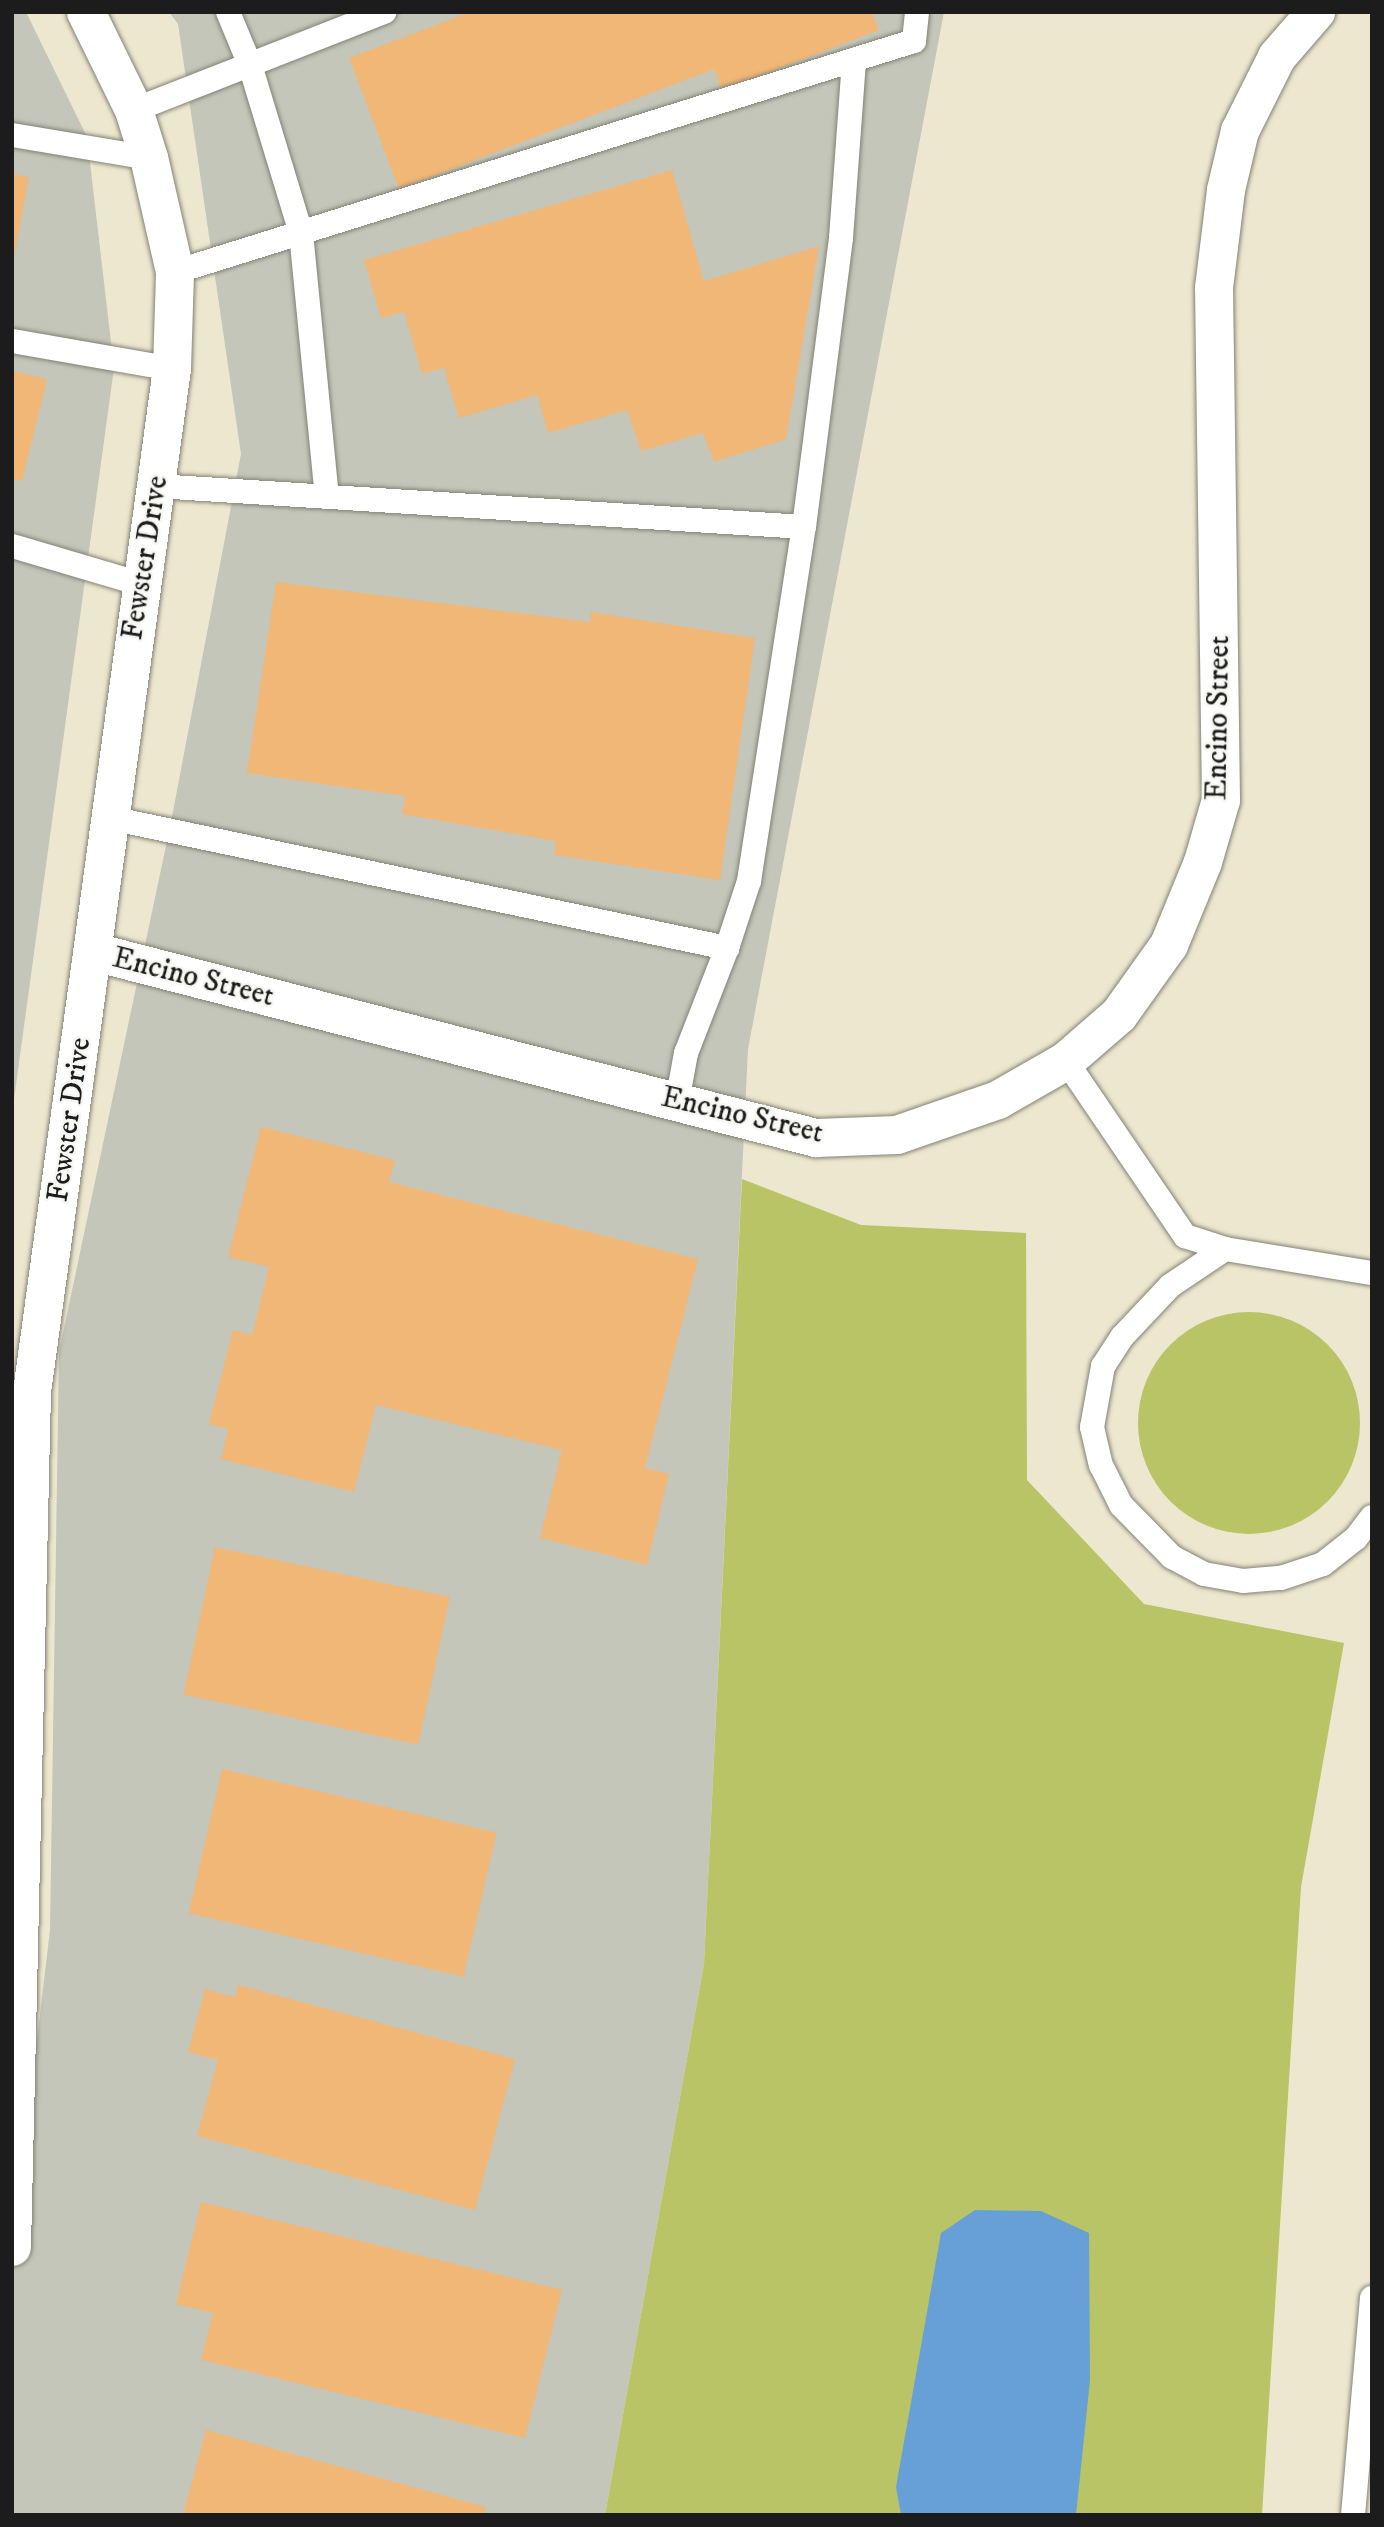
<!DOCTYPE html>
<html>
<head>
<meta charset="utf-8">
<style>
	body { margin:0 }
	#map { position:relative; width:1384px; height:2527px; overflow:hidden; background:#ede7cf; font-family:"IM FELL DW Pica",serif }
	div>[style] { position:absolute }
	.industrial>* { inset:0; background:#c3c6b9 }
	.green>* { inset:0; background:#b8c466 }
	.round { border-radius:50% }
	.water>* { inset:0; background:#67a0d6 }
	.building>* { inset:0; background:#f0b776; transform-origin:0 0 }
	.roads { filter:drop-shadow(0 0 2px #848276) drop-shadow(0 0 2px #848276) }
	.service>* { height:24px; margin:-12px; padding:0 12px; transform-origin:12px; border-radius:12px; background:#fff }
	.minor>* { height:38px; margin:-19px; padding:0 19px; transform-origin:19px; border-radius:19px; background:#fff }
	span { translate:-50% -50%; white-space:nowrap; text-align:center; line-height:1.15; -webkit-text-stroke:5px #f6f6f2; paint-order:stroke }
	.street-label { font-size:30px; color:#1c1c1c }
	.frame { position:absolute; inset:0; border:14px solid #1c1c1c; pointer-events:none }
</style>
</head>
<body>
<div id="map">
	<div class="industrial">
		<i style="clip-path:polygon(12px 12px,26px 12px,87px 137px,114px 368px,12px 1114px)"></i>
		<i style="clip-path:polygon(169px 12px,944px 12px,748px 1049px,704px 1964px,605px 2515px,12px 2515px,12px 2251px,50px 1930px,59px 1352px,171px 822px,241px 454px,178px 24px)"></i>
	</div>
	<div class="green">
		<i style="clip-path:polygon(742px 1179px,861px 1225px,1026px 1233px,1027px 1480px,1144px 1604px,1344px 1643px,1301px 1887px,1262px 2515px,605px 2515px,704px 1964px)"></i>
		<i class="round" style="left:1138px;top:1312px;width:222px;height:222px"></i>
	</div>
	<div class="water">
		<i style="clip-path:polygon(975px 2210px,1041px 2211px,1089px 2233px,1090px 2380px,1076px 2515px,901px 2515px,896px 2487px,941px 2233px)"></i>
	</div>
	<div class="building">
		<i style="clip-path:polygon(470px 12px,872px 12px,879px 30px,722px 90px,714px 69px,399px 189px,349px 58px)"></i>
		<i style="clip-path:polygon(672px 170px,704px 281px,819px 246px,786px 439px,714px 462px,703px 433px,641px 451px,627px 410px,548px 433px,537px 395px,459px 418px,444px 368px,422px 374px,404px 312px,381px 318px,364px 260px)"></i>
		<i style="clip-path:polygon(12px 174px,29px 177px,14px 258px,12px 258px)"></i>
		<i style="clip-path:polygon(12px 371px,47px 379px,22px 481px,12px 479px)"></i>
		<i style="clip-path:polygon(276px 582px,590px 622px,591px 612px,755px 638px,720px 880px,554px 855px,556px 841px,402px 814px,405px 796px,247px 773px)"></i>
		<i style="clip-path:polygon(261px 1127px,395px 1160px,389px 1182px,698px 1259px,645px 1468px,669px 1474px,647px 1565px,540px 1538px,562px 1450px,376px 1405px,354px 1492px,221px 1459px,228px 1429px,209px 1424px,233px 1330px,252px 1335px,269px 1267px,228px 1257px)"></i>
		<i style="left:215px;top:1547px;width:240px;height:151px;rotate:12deg"></i>
		<i style="left:222px;top:1769px;width:282px;height:148px;rotate:13deg"></i>
		<i style="clip-path:polygon(238px 1985px,515px 2059px,475px 2210px,197px 2136px,218px 2060px,188px 2052px,205px 1989px,235px 1997px)"></i>
		<i style="clip-path:polygon(201px 2202px,562px 2290px,525px 2438px,201px 2360px,213px 2313px,176px 2304px)"></i>
		<i style="clip-path:polygon(206px 2430px,486px 2507px,483px 2515px,183px 2515px)"></i>
	</div>
	<div class="roads">
		<div class="service">
			<i style="left:228px;top:12px;width:57px;rotate:67.5deg"></i>
			<i style="left:250px;top:65px;width:176px;rotate:73.1deg"></i>
			<i style="left:301px;top:233px;width:265px;rotate:84.4deg"></i>
			<i style="left:134px;top:110px;width:269px;rotate:-21.4deg"></i>
			<i style="left:12px;top:135px;width:139px;rotate:9.5deg"></i>
			<i style="left:175px;top:272px;width:774px;rotate:-17.36deg"></i>
			<i style="left:914px;top:41px;width:29px;rotate:-84deg"></i>
			<i style="left:12px;top:341px;width:162px;rotate:9.9deg"></i>
			<i style="left:156px;top:486px;width:649px;rotate:3.62deg"></i>
			<i style="left:12px;top:546px;width:134px;rotate:16.4deg"></i>
			<i style="left:110px;top:818px;width:631px;rotate:11.9deg"></i>
			<i style="left:727px;top:948px;width:113px;rotate:111.3deg"></i>
			<i style="left:686px;top:1053px;width:50px;rotate:100.4deg"></i>
			<i style="left:727px;top:948px;width:71px;rotate:-71.8deg"></i>
			<i style="left:749px;top:881px;width:358px;rotate:-81.2deg"></i>
			<i style="left:804px;top:527px;width:291px;rotate:-82.7deg"></i>
			<i style="left:841px;top:238px;width:179px;rotate:-85.8deg"></i>
			<i style="left:1066px;top:1061px;width:212px;rotate:55.8deg"></i>
			<i style="left:1185px;top:1236px;width:42px;rotate:18deg"></i>
			<i style="left:1225px;top:1249px;width:149px;rotate:9.3deg"></i>
			<i style="left:1225px;top:1249px;width:66px;rotate:146.1deg"></i>
			<i style="left:1170px;top:1286px;width:70px;rotate:133.3deg"></i>
			<i style="left:1122px;top:1337px;width:35px;rotate:123deg"></i>
			<i style="left:1103px;top:1366px;width:62px;rotate:100.2deg"></i>
			<i style="left:1092px;top:1427px;width:39px;rotate:77deg"></i>
			<i style="left:1101px;top:1465px;width:45px;rotate:63.4deg"></i>
			<i style="left:1121px;top:1505px;width:73px;rotate:45.6deg"></i>
			<i style="left:1172px;top:1557px;width:36px;rotate:28deg"></i>
			<i style="left:1204px;top:1574px;width:40px;rotate:10deg"></i>
			<i style="left:1243px;top:1581px;width:38px;rotate:-5deg"></i>
			<i style="left:1281px;top:1578px;width:44px;rotate:-18.4deg"></i>
			<i style="left:1323px;top:1564px;width:42px;rotate:-38.2deg"></i>
			<i style="left:1356px;top:1538px;width:26px;rotate:-53deg"></i>
			<i style="left:1353px;top:2515px;width:218px;rotate:-85deg"></i>
		</div>
		<div class="minor">
			<i style="left:94px;top:952px;width:746px;rotate:14.45deg"></i>
			<i style="left:816px;top:1138px;width:81px;rotate:-2.1deg"></i>
			<i style="left:897px;top:1135px;width:107px;rotate:-19.1deg"></i>
			<i style="left:998px;top:1100px;width:78px;rotate:-29.8deg"></i>
			<i style="left:1066px;top:1061px;width:70px;rotate:-41deg"></i>
			<i style="left:1119px;top:1015px;width:86px;rotate:-54.5deg"></i>
			<i style="left:1169px;top:945px;width:90px;rotate:-67.7deg"></i>
			<i style="left:1203px;top:862px;width:65px;rotate:-73.8deg"></i>
			<i style="left:1221px;top:800px;width:512px;rotate:-90.78deg"></i>
			<i style="left:1214px;top:288px;width:99px;rotate:-83deg"></i>
			<i style="left:1226px;top:190px;width:61px;rotate:-76.7deg"></i>
			<i style="left:1240px;top:131px;width:83px;rotate:-63.4deg"></i>
			<i style="left:1277px;top:57px;width:60px;rotate:-49.1deg"></i>
			<i style="left:12px;top:2247px;width:855px;rotate:-88.66deg"></i>
			<i style="left:32px;top:1392px;width:1033px;rotate:-82.21deg"></i>
			<i style="left:172px;top:369px;width:97px;rotate:-88.2deg"></i>
			<i style="left:175px;top:272px;width:117px;rotate:-102.8deg"></i>
			<i style="left:149px;top:158px;width:50px;rotate:-107.4deg"></i>
			<i style="left:134px;top:110px;width:109px;rotate:-116.1deg"></i>
		</div>
	</div>
	<div class="street-label">
		<span style="left:146px;top:558px;rotate:-81deg">Fewster Drive</span>
		<span style="left:1219px;top:718px;rotate:-89deg">Encino Street</span>
		<span style="left:193px;top:978px;rotate:14deg">Encino Street</span>
		<span style="left:742px;top:1116px;rotate:13deg">Encino Street</span>
		<span style="left:70px;top:1120px;rotate:-82deg">Fewster Drive</span>
	</div>
	<div class="frame"></div>
</div>
</body>
</html>
